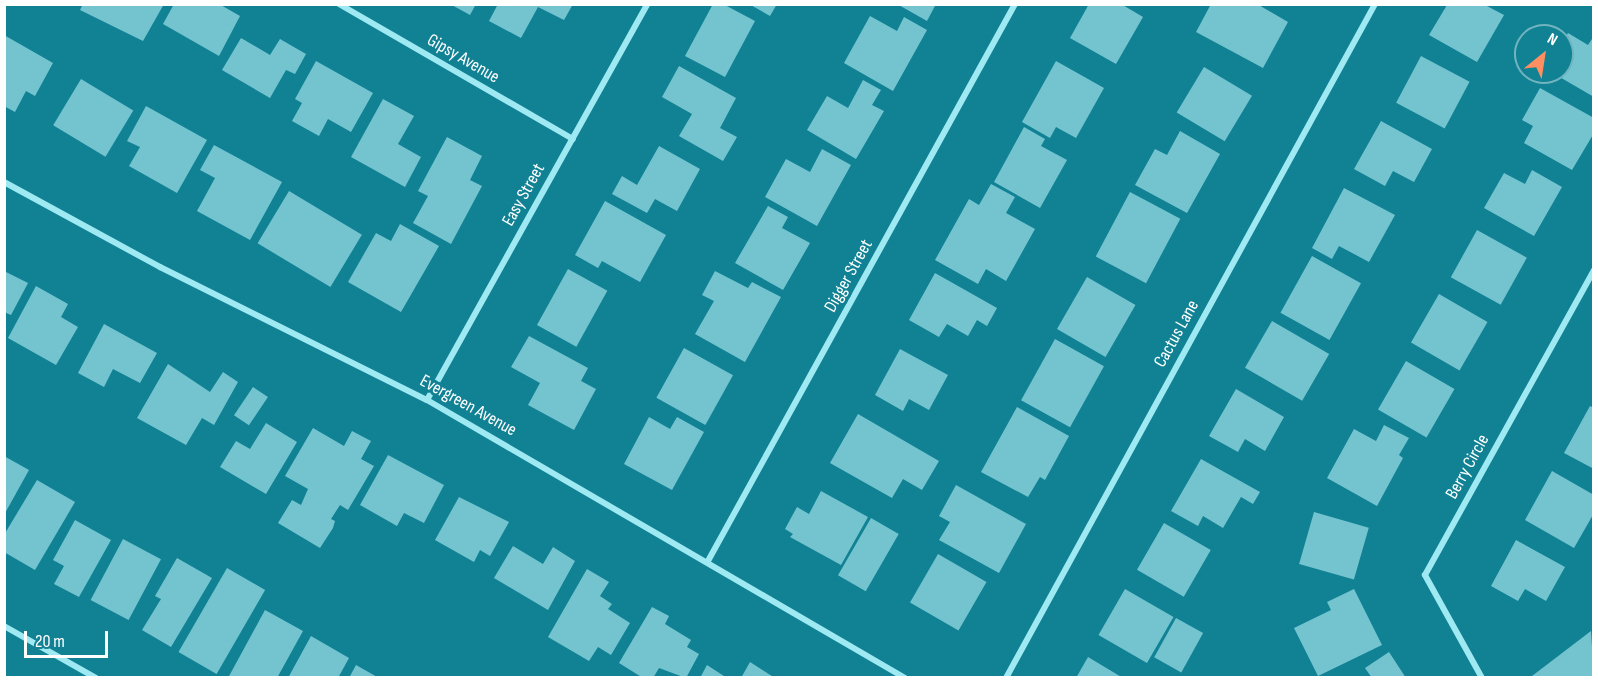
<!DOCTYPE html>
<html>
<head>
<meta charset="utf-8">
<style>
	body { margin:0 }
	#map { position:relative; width:1598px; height:682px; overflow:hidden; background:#118294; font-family:"Sofia Sans Condensed",sans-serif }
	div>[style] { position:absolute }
	.building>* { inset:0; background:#74c4d0; transform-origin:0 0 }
	.street>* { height:6px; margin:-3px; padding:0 3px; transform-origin:3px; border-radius:3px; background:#9fe9f3 }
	span { translate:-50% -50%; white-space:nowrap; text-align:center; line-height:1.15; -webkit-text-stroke:6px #118294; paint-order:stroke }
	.street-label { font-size:18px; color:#fff }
	.frame { position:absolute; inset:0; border:6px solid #fff; pointer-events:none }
	.north { position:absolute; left:1514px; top:24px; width:60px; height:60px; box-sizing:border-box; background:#118294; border:2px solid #70b4bf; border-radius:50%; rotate:30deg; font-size:16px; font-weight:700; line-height:24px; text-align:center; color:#fff }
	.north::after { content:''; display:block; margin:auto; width:21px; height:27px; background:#ff8f61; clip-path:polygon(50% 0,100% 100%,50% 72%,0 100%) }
	.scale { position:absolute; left:24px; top:631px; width:84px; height:27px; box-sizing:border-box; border:3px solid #fff; border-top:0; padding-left:8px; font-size:18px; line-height:21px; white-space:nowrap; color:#fff; -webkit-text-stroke:4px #118294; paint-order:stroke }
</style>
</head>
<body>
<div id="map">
	<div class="building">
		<i style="clip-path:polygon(83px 4px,164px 4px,143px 41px,80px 10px)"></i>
		<i style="clip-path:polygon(174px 4px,219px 4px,240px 16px,219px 56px,163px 24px)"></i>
		<i style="clip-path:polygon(450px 4px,476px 4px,470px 15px)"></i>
		<i style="clip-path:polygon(498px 4px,573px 4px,564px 20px,538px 7px,521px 38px,489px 21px)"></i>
		<i style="clip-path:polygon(713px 4px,723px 4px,755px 21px,725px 77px,685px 56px)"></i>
		<i style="clip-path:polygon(749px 4px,777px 4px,770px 16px)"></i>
		<i style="clip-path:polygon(897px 4px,936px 4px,927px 21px)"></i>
		<i style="clip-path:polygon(1089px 4px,1121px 4px,1143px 17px,1116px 64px,1070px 38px)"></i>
		<i style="clip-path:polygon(1211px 4px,1257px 4px,1288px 22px,1263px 68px,1196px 32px)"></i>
		<i style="clip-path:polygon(1447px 5px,1485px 5px,1504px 15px,1477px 62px,1429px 35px)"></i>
		<i style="clip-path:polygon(870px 16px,897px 31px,904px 17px,927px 30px,893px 91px,844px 63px)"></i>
		<i style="clip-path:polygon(1568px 33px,1588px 45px,1594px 36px,1594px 97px,1551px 72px,1562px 72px,1562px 43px)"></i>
		<i style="clip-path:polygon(4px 35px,53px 63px,35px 96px,26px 91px,15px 112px,4px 106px)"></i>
		<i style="clip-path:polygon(241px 38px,270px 55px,280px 39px,306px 54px,295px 74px,286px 70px,270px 98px,222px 70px)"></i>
		<i style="left:1421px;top:56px;width:55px;height:53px;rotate:28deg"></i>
		<i style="clip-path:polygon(316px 61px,373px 93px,351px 132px,328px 119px,319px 136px,292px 121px,302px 103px,295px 99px)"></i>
		<i style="clip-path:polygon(1056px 61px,1104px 88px,1076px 138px,1056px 127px,1050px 138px,1022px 122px)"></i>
		<i style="clip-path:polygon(679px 66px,736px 98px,720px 128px,737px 137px,723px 161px,679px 136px,692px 114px,662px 97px)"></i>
		<i style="left:1204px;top:67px;width:56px;height:53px;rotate:31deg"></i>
		<i style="left:81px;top:79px;width:61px;height:54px;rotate:31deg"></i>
		<i style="clip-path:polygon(863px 80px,881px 90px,872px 105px,884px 111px,856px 159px,807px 130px,827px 96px,848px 108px)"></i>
		<i style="clip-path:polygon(1540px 88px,1594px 118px,1594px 133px,1572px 170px,1524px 143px,1533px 126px,1522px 120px)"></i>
		<i style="clip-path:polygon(383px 99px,414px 116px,398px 144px,421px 157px,405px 187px,351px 157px)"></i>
		<i style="clip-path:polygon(146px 106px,207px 140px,177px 193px,129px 166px,140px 147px,127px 141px)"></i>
		<i style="clip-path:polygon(1381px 121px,1432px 149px,1414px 182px,1393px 171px,1385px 186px,1354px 169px)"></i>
		<i style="clip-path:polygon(1024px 127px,1045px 139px,1041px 146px,1067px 160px,1040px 208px,994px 182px)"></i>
		<i style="clip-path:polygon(1180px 131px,1220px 154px,1187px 213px,1135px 185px,1155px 149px,1167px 155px)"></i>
		<i style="clip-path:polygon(447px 137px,482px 156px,470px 180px,482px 186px,451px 244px,413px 223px,428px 196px,418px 191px)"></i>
		<i style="clip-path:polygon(214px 145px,282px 182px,250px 240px,197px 211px,215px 178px,200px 170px)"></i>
		<i style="clip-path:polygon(659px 146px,700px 169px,677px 211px,655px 199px,647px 213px,612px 194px,622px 176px,637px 185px)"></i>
		<i style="clip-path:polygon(822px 149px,851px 165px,817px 226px,765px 197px,786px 159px,810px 172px)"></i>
		<i style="clip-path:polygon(1532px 170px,1562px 187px,1534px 236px,1484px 208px,1504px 173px,1525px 184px)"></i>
		<i style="clip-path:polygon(991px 184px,1015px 197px,1006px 213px,1035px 229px,1006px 281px,986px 269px,978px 284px,935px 260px,969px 199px,979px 205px)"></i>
		<i style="clip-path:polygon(1344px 188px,1395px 215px,1369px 262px,1339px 246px,1332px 259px,1312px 248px)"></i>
		<i style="left:289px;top:191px;width:85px;height:61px;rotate:31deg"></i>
		<i style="left:1130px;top:192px;width:57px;height:73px;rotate:28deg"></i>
		<i style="clip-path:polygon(605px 201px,666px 235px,640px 282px,602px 261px,598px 268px,575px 255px)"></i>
		<i style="clip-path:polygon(768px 206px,788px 217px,782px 228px,810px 243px,783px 290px,735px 263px)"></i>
		<i style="clip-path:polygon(400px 224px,439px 246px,401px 312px,348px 282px,376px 233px,391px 241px)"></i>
		<i style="left:1477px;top:230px;width:57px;height:54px;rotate:29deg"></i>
		<i style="left:1312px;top:256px;width:56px;height:65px;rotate:29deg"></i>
		<i style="left:568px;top:269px;width:45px;height:64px;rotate:29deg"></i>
		<i style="clip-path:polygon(4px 271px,28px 283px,11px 315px,4px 312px)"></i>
		<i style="clip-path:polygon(715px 271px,748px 288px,752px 282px,781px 297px,745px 362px,695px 334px,714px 301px,702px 295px)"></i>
		<i style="clip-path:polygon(935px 273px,997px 308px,987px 326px,977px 320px,968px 336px,947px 324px,939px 337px,909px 320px)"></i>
		<i style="left:1087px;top:277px;width:56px;height:60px;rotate:30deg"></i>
		<i style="clip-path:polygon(36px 286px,68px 304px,61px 317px,78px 327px,56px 365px,8px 338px)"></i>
		<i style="left:1439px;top:294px;width:56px;height:56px;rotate:30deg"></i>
		<i style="left:1272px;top:321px;width:66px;height:54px;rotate:30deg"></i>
		<i style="clip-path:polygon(104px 324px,157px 353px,140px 383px,113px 369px,104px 387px,78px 373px)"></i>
		<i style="clip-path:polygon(529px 336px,588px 368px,581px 381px,596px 389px,574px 430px,528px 405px,540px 383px,511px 367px)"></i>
		<i style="left:1055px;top:339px;width:56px;height:70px;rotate:29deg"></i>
		<i style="left:684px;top:348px;width:56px;height:57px;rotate:29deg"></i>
		<i style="clip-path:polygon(900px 349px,948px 375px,929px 410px,909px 399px,903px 411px,875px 395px)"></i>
		<i style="left:1406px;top:361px;width:56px;height:56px;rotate:30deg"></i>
		<i style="clip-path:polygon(168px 364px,210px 392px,223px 372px,238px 382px,214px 425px,202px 418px,186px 445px,137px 418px)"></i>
		<i style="left:253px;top:387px;width:18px;height:34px;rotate:34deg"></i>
		<i style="clip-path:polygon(1236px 389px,1284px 417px,1265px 451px,1245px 439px,1238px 452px,1209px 436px)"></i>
		<i style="clip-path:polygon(1590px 406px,1594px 408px,1594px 469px,1564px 453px)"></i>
		<i style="clip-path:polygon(1017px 407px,1069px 436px,1045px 480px,1040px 477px,1028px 497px,981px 472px)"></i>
		<i style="clip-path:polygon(858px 414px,939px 461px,922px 490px,903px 479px,892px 498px,830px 463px)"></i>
		<i style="clip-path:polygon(649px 417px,670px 429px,677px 417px,704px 432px,672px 490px,624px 464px)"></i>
		<i style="clip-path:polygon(266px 423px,297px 442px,266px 494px,220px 467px,236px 441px,250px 449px)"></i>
		<i style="clip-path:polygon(1384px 425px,1409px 438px,1399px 455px,1403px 458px,1377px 506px,1327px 478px,1354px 429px,1376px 441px)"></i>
		<i style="clip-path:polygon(313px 428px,344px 446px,352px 431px,371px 441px,361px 459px,374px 466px,348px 510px,340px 505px,331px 519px,335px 521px,333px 528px,320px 548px,278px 523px,292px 500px,301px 505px,308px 489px,285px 476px)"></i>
		<i style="clip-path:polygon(388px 455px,444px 485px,424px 523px,404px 513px,397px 526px,360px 505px)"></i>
		<i style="clip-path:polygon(4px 456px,29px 470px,4px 515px)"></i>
		<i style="clip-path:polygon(1201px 459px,1260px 492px,1253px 504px,1241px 497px,1223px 528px,1203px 516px,1198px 526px,1171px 511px)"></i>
		<i style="clip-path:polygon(1552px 471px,1594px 495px,1594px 513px,1574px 548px,1525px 520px)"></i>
		<i style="clip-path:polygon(37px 480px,75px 502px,35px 570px,4px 552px,4px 535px)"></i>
		<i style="clip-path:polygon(956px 485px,1026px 524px,999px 573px,939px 540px,950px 522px,939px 516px)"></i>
		<i style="clip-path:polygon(821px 491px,868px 517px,841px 565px,790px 537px,793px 534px,785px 529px,797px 507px,809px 514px)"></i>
		<i style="clip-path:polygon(459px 497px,509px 522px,490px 556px,480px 550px,474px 562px,435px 540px)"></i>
		<i style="left:1314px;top:512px;width:57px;height:54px;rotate:16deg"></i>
		<i style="left:871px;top:518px;width:32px;height:66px;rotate:30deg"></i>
		<i style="clip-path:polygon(75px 520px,111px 540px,79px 597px,54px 584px,64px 566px,53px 560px)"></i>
		<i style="left:1164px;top:523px;width:54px;height:54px;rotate:30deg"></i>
		<i style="left:123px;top:539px;width:43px;height:69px;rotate:28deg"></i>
		<i style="clip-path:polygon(1516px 540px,1565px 567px,1546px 601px,1525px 589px,1518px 601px,1491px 586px)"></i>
		<i style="clip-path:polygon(513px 546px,543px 564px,553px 547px,575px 561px,548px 610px,494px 578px)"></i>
		<i style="left:938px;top:554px;width:56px;height:56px;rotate:30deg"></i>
		<i style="clip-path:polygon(177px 558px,212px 578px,171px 647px,142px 630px,161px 599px,155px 596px)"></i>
		<i style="left:227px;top:568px;width:44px;height:97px;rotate:30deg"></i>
		<i style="clip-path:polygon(587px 569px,609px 582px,600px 596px,612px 604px,608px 609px,630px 623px,611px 655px,598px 647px,589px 661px,548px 637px)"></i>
		<i style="left:1125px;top:589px;width:56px;height:53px;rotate:30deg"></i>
		<i style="clip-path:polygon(1354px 589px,1382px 645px,1318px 676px,1294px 628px,1331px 610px,1327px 602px)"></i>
		<i style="clip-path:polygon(652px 607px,669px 616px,665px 624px,691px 640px,687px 647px,699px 654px,686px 678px,659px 668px,653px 678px,643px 678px,619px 663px)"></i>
		<i style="clip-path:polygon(265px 610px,303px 631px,277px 678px,228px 678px)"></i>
		<i style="left:1176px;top:618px;width:31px;height:45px;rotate:29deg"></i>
		<i style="clip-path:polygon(1591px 631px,1594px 678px,1534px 678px,1532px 676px)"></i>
		<i style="clip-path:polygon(311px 636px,349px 658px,338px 678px,288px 678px)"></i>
		<i style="clip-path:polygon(1389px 652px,1406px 678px,1372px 678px,1365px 668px)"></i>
		<i style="clip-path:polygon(1088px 657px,1123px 678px,1076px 678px)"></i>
		<i style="clip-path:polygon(750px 662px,775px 678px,741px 678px)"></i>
		<i style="clip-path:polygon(356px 665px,379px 678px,349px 678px)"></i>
		<i style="clip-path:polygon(707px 665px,727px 678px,700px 678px)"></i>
	</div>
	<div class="street">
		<i style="left:339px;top:4px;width:270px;rotate:30deg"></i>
		<i style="left:4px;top:182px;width:178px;rotate:28.6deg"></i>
		<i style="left:160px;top:267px;width:298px;rotate:26.5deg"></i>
		<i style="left:427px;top:400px;width:553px;rotate:30.18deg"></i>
		<i style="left:427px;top:400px;width:453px;rotate:-60.9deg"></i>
		<i style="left:708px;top:561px;width:636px;rotate:-61.14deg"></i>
		<i style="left:4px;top:626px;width:106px;rotate:29.5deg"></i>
		<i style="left:1006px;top:678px;width:768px;rotate:-61.3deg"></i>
		<i style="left:1482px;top:678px;width:118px;rotate:-119deg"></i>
		<i style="left:1425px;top:575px;width:349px;rotate:-61deg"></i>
	</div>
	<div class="street-label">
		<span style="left:463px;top:59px;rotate:30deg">Gipsy Avenue</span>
		<span style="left:524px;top:195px;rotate:-61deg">Easy Street</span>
		<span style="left:849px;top:276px;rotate:-61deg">Digger Street</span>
		<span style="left:1177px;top:334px;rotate:-61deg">Cactus Lane</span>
		<span style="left:468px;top:406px;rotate:29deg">Evergreen Avenue</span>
		<span style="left:1468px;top:467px;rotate:-61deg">Berry Circle</span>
	</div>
	<div class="frame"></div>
	<div class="north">N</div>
	<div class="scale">20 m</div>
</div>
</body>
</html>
